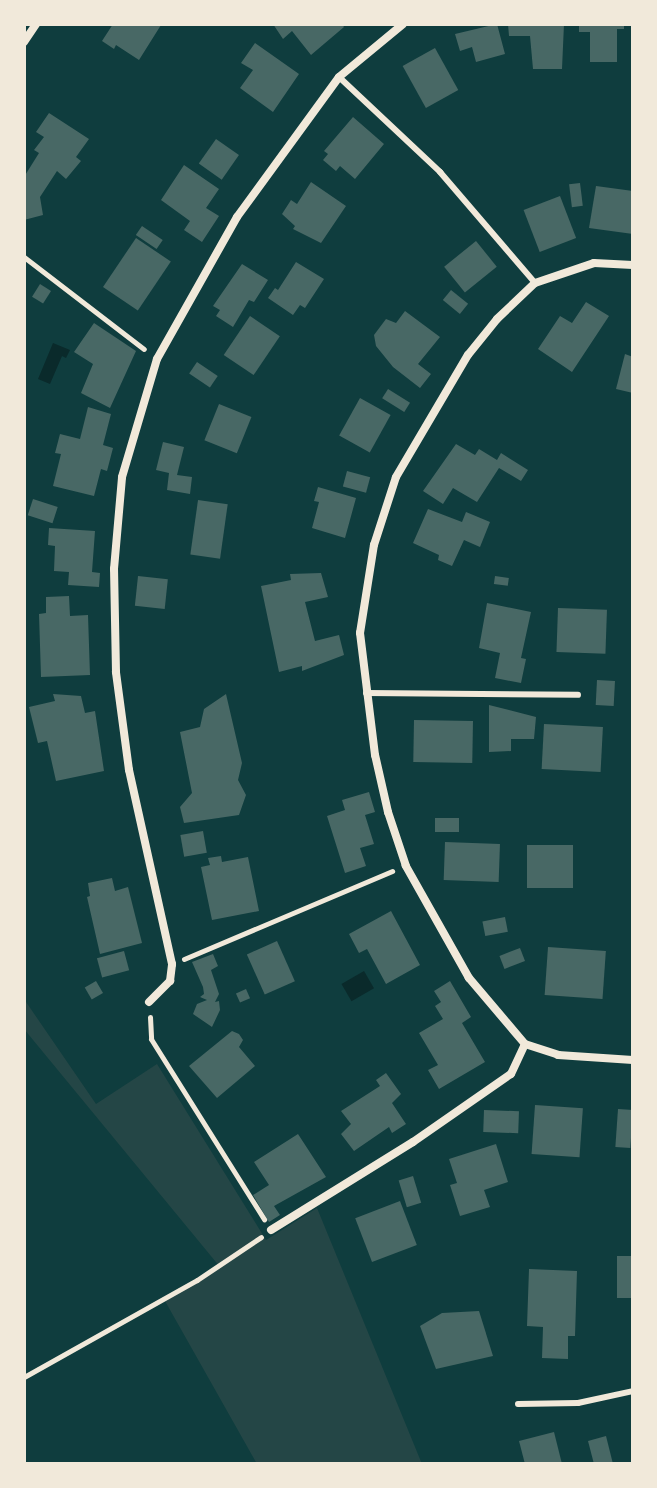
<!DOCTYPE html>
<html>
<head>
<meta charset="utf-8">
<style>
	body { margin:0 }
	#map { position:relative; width:657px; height:1488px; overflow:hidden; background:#0f3d3e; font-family:"Space Grotesk",sans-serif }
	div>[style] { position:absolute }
	.green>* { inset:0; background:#244646 }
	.water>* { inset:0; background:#0a2a2b; transform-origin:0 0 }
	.building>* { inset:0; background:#486865; transform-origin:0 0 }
	.path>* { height:5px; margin:-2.5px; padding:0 2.5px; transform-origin:2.5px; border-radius:2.5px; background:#f1e9da }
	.service>* { height:6px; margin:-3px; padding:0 3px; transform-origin:3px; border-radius:3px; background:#f1e9da }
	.minor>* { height:8px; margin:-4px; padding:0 4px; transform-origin:4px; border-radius:4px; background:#f1e9da }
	span { translate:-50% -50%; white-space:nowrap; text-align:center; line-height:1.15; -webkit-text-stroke:6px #f1e9da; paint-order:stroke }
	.frame { position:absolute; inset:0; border:26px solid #f1e9da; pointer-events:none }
</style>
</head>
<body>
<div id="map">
	<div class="green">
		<i style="clip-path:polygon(24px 999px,96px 1104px,157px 1064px,266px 1240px,317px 1208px,422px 1464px,257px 1464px,165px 1301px,220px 1267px,24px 1029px)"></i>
	</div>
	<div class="water">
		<i style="clip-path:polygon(53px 343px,70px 350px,66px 358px,62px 356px,50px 384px,38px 379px)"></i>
		<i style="left:364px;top:971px;width:20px;height:26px;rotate:60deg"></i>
	</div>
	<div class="building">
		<i style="clip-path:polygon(113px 24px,159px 24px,161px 25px,139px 60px,116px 45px,114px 49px,102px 41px)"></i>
		<i style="clip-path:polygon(273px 24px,342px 24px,344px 27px,311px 55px,292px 31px,283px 39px)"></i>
		<i style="clip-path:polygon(497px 24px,505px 54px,476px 62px,472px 47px,460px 51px,455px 34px)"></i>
		<i style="clip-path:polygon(508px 24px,564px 24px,562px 69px,533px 69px,530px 36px,509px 36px)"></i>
		<i style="clip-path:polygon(579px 24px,624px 24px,624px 29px,617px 29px,617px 62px,590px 62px,590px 32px,579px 32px)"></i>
		<i style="clip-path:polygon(255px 43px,299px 74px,273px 112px,240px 88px,253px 70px,241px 63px)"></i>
		<i style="left:435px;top:48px;width:48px;height:37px;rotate:61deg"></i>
		<i style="clip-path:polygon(49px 113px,89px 139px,76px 157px,81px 161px,66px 179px,57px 171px,40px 197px,43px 215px,24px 220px,24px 177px,39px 153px,34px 150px,44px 137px,36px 132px)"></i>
		<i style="clip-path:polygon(353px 117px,384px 144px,355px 179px,340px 166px,336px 171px,323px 160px,328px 154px,324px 151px)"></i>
		<i style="left:216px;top:139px;width:28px;height:30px;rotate:35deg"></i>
		<i style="clip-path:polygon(184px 165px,219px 189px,206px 208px,219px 216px,202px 242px,184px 230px,190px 221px,161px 200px)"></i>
		<i style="clip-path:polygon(311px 182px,346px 206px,321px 243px,293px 229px,295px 226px,282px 214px,291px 200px,297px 204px)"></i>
		<i style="left:580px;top:183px;width:23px;height:11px;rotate:83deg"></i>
		<i style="clip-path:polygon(596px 186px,633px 191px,633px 234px,589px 228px)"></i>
		<i style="left:560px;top:196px;width:45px;height:39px;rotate:69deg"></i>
		<i style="left:142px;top:226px;width:25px;height:11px;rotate:34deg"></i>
		<i style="left:136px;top:238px;width:42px;height:59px;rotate:34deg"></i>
		<i style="left:476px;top:241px;width:33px;height:41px;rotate:51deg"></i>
		<i style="clip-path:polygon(296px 262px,324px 279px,305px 308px,300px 305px,293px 315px,268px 298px,275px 288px,278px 290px)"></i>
		<i style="clip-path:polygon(242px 264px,268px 280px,254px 302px,249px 300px,233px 327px,216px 316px,220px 310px,213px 306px)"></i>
		<i style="left:40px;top:284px;width:13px;height:15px;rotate:32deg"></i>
		<i style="left:451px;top:290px;width:22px;height:13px;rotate:39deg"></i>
		<i style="clip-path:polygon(586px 302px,609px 316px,572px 372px,538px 349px,560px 316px,572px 323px)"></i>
		<i style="clip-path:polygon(405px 311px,440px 337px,418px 364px,431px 374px,420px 388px,393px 367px,376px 346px,374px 335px,386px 319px,396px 323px)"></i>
		<i style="left:250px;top:316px;width:36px;height:47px;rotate:34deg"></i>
		<i style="clip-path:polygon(94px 323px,136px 351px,110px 408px,81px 393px,93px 364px,74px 352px)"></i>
		<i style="clip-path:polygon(625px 354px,633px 357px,633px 393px,616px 389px)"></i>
		<i style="left:197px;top:362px;width:25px;height:14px;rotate:34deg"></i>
		<i style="left:388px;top:389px;width:26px;height:11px;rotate:32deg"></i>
		<i style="left:360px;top:398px;width:35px;height:43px;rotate:29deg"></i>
		<i style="left:219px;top:404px;width:35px;height:39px;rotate:22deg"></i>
		<i style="clip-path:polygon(88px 407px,111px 414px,103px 445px,113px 448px,107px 471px,101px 469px,94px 496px,53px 486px,61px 454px,55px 453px,60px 434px,80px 439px)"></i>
		<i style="clip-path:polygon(163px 442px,184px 447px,177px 475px,192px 477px,190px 494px,167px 490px,169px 473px,156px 470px)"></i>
		<i style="clip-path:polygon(456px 444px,475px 455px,479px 449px,497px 460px,501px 453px,528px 470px,521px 481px,499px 468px,477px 502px,453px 488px,443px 504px,423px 491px)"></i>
		<i style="left:347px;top:471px;width:24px;height:16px;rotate:15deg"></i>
		<i style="clip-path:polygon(318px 487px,356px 498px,345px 538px,312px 528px,319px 502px,314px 501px)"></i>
		<i style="left:33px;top:499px;width:26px;height:17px;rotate:18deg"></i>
		<i style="left:198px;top:500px;width:30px;height:55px;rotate:8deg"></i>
		<i style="clip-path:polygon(428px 509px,462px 522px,466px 512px,490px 522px,480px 547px,464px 540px,452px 566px,438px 560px,439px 555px,413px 543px)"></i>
		<i style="clip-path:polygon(49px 528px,95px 531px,92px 572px,100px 573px,99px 587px,68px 585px,69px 572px,54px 571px,55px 546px,48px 545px)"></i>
		<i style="clip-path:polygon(321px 573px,328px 597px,305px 602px,315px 641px,339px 635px,344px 655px,302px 671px,302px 666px,279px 672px,261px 586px,291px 580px,290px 574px)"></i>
		<i style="left:138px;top:576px;width:30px;height:30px;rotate:6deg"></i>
		<i style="left:495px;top:576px;width:14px;height:8px;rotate:8deg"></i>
		<i style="clip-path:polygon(69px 596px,70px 616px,88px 615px,90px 675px,41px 677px,39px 614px,46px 613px,46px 597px)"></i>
		<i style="clip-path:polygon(487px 603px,531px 612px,521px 658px,526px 659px,521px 683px,495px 678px,500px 653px,479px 648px)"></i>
		<i style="left:558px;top:608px;width:49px;height:44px;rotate:2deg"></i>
		<i style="left:597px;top:680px;width:18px;height:25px;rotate:3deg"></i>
		<i style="clip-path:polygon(53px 694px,81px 696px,85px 713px,95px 711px,104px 771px,56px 781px,47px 741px,38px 743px,29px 707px,55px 701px)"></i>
		<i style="clip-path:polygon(226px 694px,242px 763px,238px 780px,246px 795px,239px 815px,184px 823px,180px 807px,192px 793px,180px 732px,200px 727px,204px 709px)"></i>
		<i style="clip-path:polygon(489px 705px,536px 717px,534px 739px,511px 739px,511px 751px,489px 752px)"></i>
		<i style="left:414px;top:720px;width:59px;height:42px;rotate:1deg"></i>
		<i style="left:544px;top:724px;width:59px;height:45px;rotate:3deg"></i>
		<i style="clip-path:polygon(369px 792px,375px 812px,365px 815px,374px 844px,360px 848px,366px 866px,345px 873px,327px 816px,345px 810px,342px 800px)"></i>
		<i style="left:459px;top:818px;width:14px;height:24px;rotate:90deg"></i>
		<i style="left:203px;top:831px;width:22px;height:23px;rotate:80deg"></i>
		<i style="left:445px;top:842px;width:55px;height:38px;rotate:2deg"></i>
		<i style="left:527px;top:845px;width:46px;height:43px"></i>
		<i style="clip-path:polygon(221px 856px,222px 862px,248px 857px,259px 911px,212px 920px,201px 867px,210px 865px,208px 858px)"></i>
		<i style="clip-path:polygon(112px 878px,115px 891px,128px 887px,142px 943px,100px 954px,87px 897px,90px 896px,88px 883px)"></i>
		<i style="clip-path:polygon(391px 911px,420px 965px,386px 984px,367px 949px,359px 953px,349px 934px)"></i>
		<i style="left:505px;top:917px;width:15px;height:23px;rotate:79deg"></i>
		<i style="left:277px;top:941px;width:44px;height:33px;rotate:66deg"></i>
		<i style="left:548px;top:947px;width:58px;height:48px;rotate:4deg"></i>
		<i style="left:520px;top:948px;width:14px;height:22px;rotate:69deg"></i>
		<i style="left:124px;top:951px;width:20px;height:28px;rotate:75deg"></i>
		<i style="clip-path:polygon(213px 954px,218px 966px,211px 970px,219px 994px,215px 1002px,219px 1001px,220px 1010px,212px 1027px,193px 1014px,197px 1004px,207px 1000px,200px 997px,204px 994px,203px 987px,192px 962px)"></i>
		<i style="left:96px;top:981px;width:14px;height:13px;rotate:60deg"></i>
		<i style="clip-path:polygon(450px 981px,471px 1017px,462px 1023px,485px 1062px,439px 1089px,428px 1070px,438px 1065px,419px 1033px,443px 1019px,435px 1006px,441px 1002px,434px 991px)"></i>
		<i style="left:246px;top:989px;width:10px;height:11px;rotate:66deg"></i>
		<i style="clip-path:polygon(232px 1031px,239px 1034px,243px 1040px,239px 1047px,255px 1066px,217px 1098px,189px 1066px)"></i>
		<i style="clip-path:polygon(386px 1073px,401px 1094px,392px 1103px,406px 1124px,392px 1133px,389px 1127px,354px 1151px,341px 1134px,351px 1124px,341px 1111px,380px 1086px,376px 1080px)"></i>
		<i style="left:535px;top:1105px;width:48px;height:49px;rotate:4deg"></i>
		<i style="left:618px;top:1109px;width:15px;height:38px;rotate:4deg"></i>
		<i style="left:484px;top:1110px;width:35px;height:22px;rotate:2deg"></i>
		<i style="clip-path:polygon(298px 1134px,326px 1177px,274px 1206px,280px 1215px,269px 1222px,253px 1195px,269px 1185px,254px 1162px)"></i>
		<i style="clip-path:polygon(496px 1144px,508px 1182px,484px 1190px,490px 1207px,460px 1216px,450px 1185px,457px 1183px,449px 1159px)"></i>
		<i style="left:413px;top:1176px;width:28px;height:15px;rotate:73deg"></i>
		<i style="left:400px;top:1201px;width:47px;height:48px;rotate:69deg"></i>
		<i style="left:617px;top:1256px;width:16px;height:42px"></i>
		<i style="clip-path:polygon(529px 1269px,577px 1271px,575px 1336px,568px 1336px,568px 1359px,542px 1358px,543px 1327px,527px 1326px)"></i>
		<i style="clip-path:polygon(479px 1311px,493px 1356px,436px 1369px,420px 1326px,442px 1313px)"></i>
		<i style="clip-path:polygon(554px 1432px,562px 1464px,525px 1464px,519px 1441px)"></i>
		<i style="clip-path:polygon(606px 1436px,613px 1464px,594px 1464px,588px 1441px)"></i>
	</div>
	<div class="path">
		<i style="left:24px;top:257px;width:151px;rotate:37.5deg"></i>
		<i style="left:184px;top:959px;width:226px;rotate:-22.9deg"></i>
		<i style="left:150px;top:1017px;width:22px;rotate:87deg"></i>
		<i style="left:151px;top:1039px;width:213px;rotate:57.9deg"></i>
		<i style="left:24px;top:1377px;width:198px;rotate:-29.3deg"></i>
		<i style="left:197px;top:1280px;width:77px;rotate:-33.9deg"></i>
	</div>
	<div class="service">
		<i style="left:339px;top:77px;width:139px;rotate:43.2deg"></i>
		<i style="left:440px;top:172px;width:146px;rotate:49.4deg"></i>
		<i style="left:366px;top:693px;width:212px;rotate:0.5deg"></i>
		<i style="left:518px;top:1404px;width:60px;rotate:-1deg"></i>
		<i style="left:578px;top:1403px;width:56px;rotate:-12.3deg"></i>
	</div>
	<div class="minor">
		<i style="left:24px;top:42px;width:22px;rotate:-56deg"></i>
		<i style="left:149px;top:1002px;width:30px;rotate:-45deg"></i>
		<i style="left:170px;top:981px;width:17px;rotate:-83deg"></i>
		<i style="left:172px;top:964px;width:199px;rotate:-102.5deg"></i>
		<i style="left:129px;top:770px;width:99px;rotate:-97.6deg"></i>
		<i style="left:116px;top:672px;width:103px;rotate:-91.1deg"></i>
		<i style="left:114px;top:569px;width:92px;rotate:-85deg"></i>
		<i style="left:122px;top:477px;width:123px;rotate:-73.5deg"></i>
		<i style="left:157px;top:359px;width:163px;rotate:-60.6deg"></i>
		<i style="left:237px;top:217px;width:173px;rotate:-53.9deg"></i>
		<i style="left:339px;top:77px;width:83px;rotate:-39.6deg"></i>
		<i style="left:525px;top:1044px;width:87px;rotate:-130.3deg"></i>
		<i style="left:469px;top:978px;width:129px;rotate:-119.4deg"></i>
		<i style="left:406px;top:866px;width:57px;rotate:-108.4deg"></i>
		<i style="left:388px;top:812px;width:58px;rotate:-102.8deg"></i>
		<i style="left:375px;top:755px;width:123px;rotate:-97deg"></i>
		<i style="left:360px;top:633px;width:89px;rotate:-81deg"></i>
		<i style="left:374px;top:545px;width:71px;rotate:-72.1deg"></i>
		<i style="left:396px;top:477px;width:142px;rotate:-59.5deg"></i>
		<i style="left:468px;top:355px;width:46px;rotate:-51.1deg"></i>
		<i style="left:497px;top:319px;width:52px;rotate:-43.5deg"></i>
		<i style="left:535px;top:283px;width:62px;rotate:-18.7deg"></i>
		<i style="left:594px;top:263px;width:39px;rotate:3deg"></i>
		<i style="left:525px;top:1044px;width:35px;rotate:18deg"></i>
		<i style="left:558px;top:1055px;width:75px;rotate:3.8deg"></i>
		<i style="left:271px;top:1230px;width:167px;rotate:-31.8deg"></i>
		<i style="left:413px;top:1142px;width:119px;rotate:-34.8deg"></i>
		<i style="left:511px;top:1074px;width:33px;rotate:-65deg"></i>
	</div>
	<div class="frame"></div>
</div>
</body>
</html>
